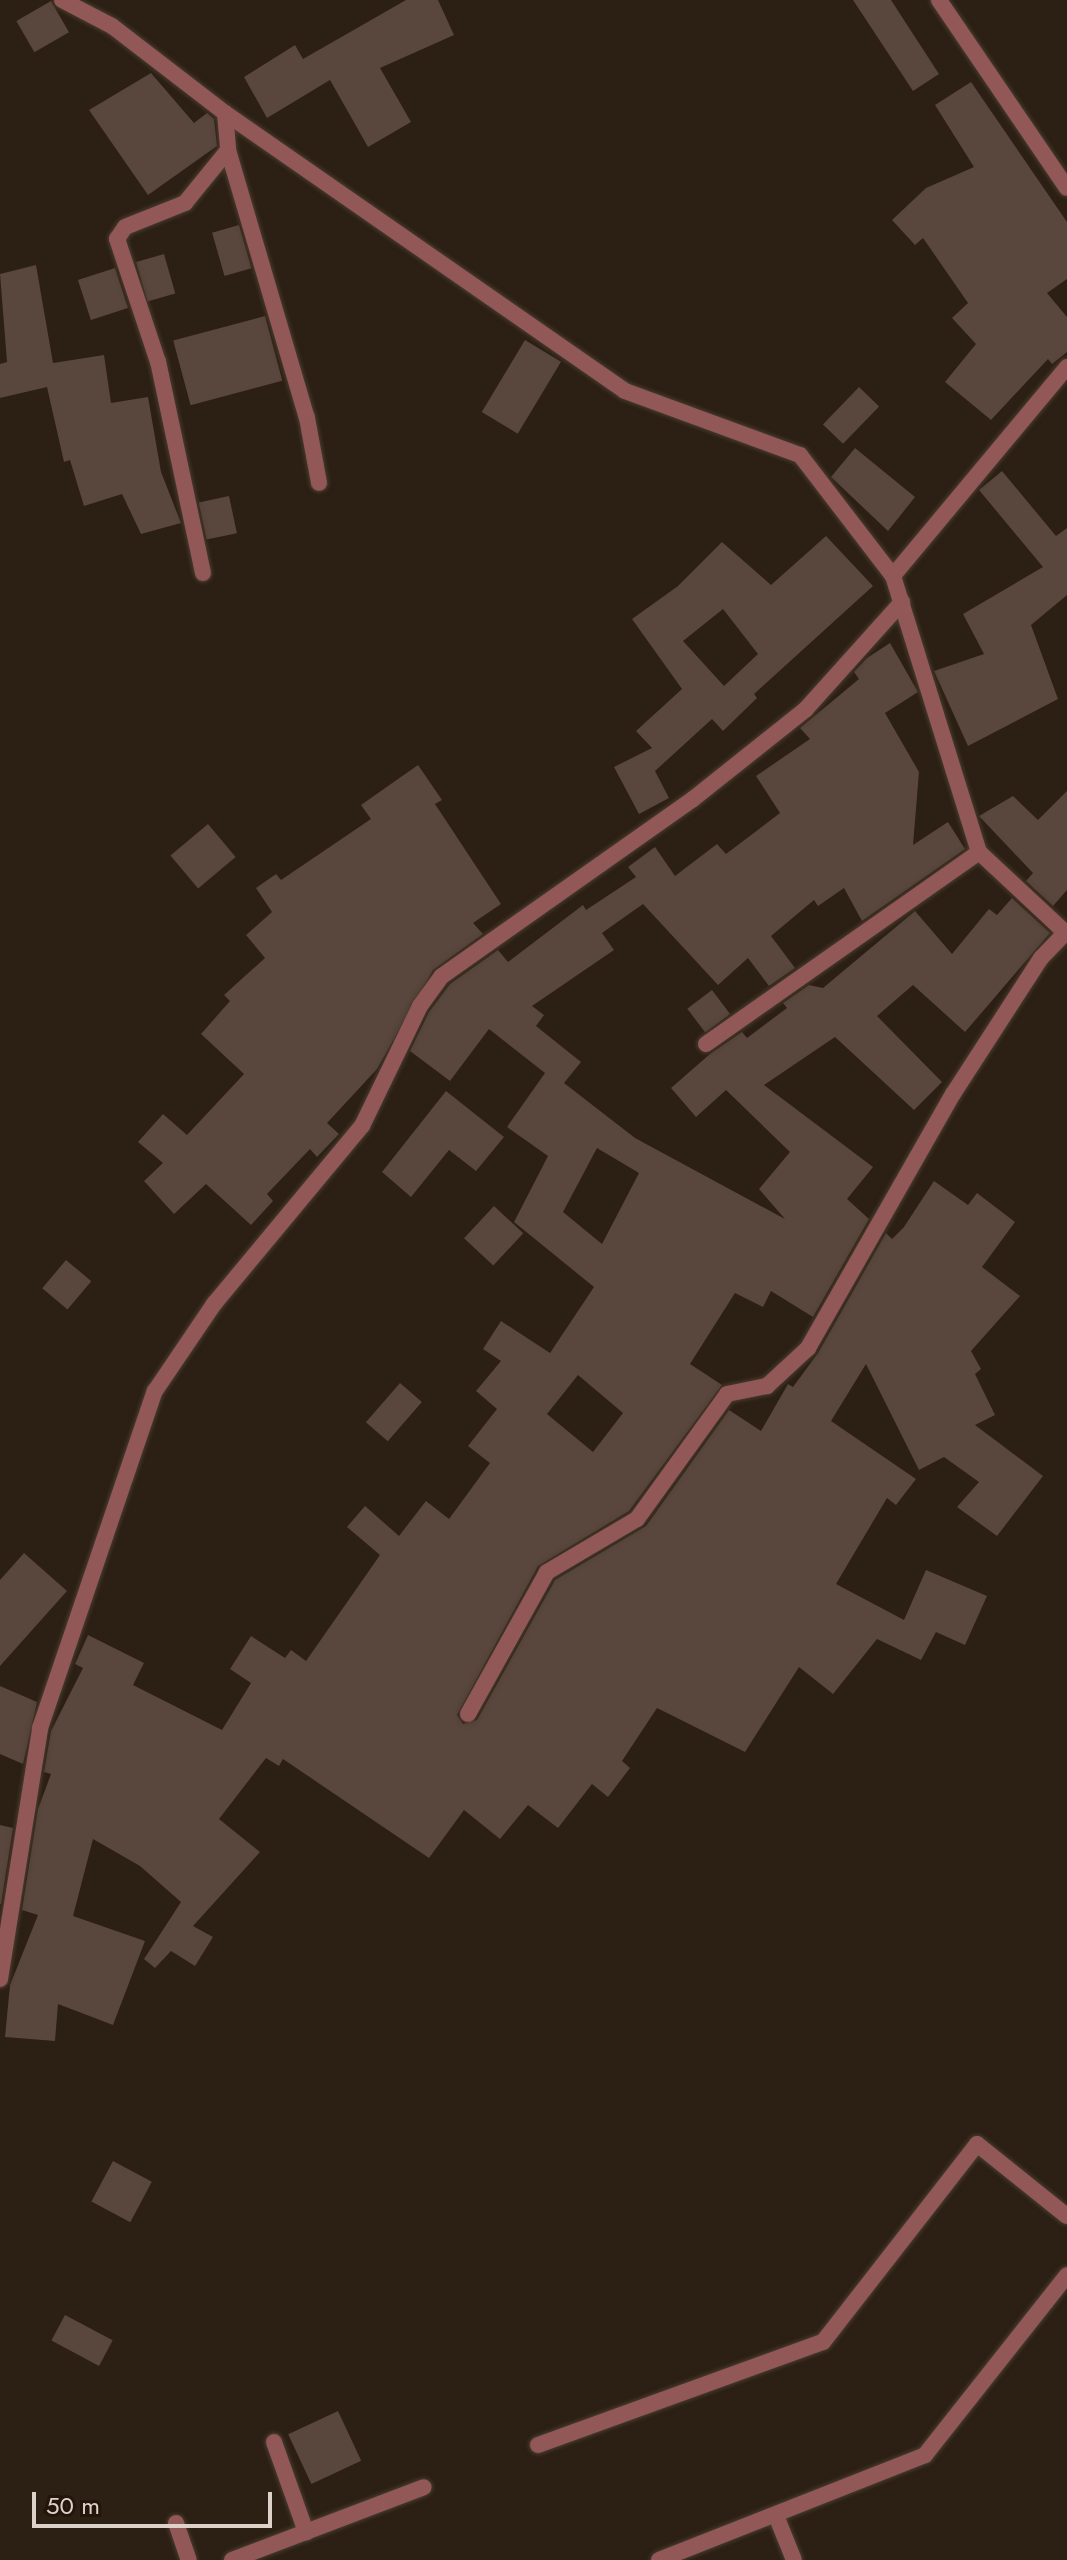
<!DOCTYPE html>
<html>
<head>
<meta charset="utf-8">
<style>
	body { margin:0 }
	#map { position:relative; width:1067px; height:2560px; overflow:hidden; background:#2c1f13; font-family:Jost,sans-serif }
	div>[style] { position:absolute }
	.building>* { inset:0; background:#59463c; transform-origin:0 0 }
	.roads { filter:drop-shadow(0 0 2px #483c30) drop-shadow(0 0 2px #483c30) }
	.minor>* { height:16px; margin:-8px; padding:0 8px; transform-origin:8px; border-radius:8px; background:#925857 }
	span { translate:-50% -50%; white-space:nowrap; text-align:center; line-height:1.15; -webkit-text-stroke:8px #23150a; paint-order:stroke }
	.scale { position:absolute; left:32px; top:2492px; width:240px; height:36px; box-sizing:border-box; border:4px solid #dcd2ca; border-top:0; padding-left:10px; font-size:24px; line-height:28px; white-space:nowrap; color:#dcd2ca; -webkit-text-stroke:6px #23150a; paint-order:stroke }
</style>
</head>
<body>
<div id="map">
	<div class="building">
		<i style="clip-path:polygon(406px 0,438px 0,454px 35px,380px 68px,411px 122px,368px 147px,330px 80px,267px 118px,244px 77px,295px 45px,303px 59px)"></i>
		<i style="clip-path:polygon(853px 0,891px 0,939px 74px,913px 91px)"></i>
		<i style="left:51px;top:1px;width:36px;height:40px;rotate:60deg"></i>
		<i style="clip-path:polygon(151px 73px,194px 123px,207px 113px,214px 119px,217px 146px,148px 195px,89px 110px)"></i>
		<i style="clip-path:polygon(971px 82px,1067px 222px,1067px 279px,1047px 293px,1067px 317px,1067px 352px,1052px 364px,1048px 359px,991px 420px,945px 382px,976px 344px,952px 318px,968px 303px,923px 238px,915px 245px,892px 220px,926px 188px,974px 167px,935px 105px)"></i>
		<i style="left:239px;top:225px;width:45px;height:28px;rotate:74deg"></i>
		<i style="left:164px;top:254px;width:41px;height:29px;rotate:74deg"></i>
		<i style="clip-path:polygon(36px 265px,53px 363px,104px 355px,111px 403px,148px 397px,161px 472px,181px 523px,141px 534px,122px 494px,84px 506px,70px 460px,64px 462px,47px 387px,0 398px,0 364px,7px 362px,0 274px)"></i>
		<i style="left:115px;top:268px;width:42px;height:39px;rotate:72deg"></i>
		<i style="left:265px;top:316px;width:67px;height:95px;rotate:75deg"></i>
		<i style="left:525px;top:340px;width:42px;height:84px;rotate:31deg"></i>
		<i style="left:859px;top:387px;width:28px;height:52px;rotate:44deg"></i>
		<i style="clip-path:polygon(855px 448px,915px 497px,888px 531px,831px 477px)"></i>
		<i style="clip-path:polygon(1002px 471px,1056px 536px,1067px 528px,1067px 595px,1031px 625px,1058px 699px,968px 746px,934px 671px,984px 654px,963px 614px,1043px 567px,979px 490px)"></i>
		<i style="left:229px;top:496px;width:38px;height:31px;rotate:78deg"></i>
		<i style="clip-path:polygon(evenodd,826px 536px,873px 586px,754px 694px,757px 698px,723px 731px,712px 719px,655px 771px,669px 798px,639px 814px,614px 767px,652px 748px,636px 731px,682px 689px,632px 619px,678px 586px,722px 542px,771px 585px,826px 536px,723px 609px,758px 654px,724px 686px,683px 641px,723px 609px)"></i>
		<i style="clip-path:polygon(evenodd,890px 643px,918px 692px,885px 713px,919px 772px,913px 845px,948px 822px,965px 849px,862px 921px,844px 888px,818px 906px,814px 900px,771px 936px,795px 968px,769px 986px,748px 958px,718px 985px,643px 904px,602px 933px,614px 950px,532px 1006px,544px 1015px,536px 1026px,581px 1062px,564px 1083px,635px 1138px,785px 1219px,759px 1189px,790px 1152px,726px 1090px,696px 1117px,671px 1088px,710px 1054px,742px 1032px,747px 1038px,787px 1008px,783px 1003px,809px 985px,823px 988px,915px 911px,952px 954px,989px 909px,997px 915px,1012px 898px,1050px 933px,965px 1032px,913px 985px,877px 1016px,942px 1082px,914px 1110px,835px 1037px,764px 1085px,873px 1167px,847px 1199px,869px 1219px,813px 1317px,771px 1291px,763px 1307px,735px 1293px,690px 1364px,722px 1385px,629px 1511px,538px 1566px,457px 1715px,463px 1724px,477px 1720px,555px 1580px,646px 1526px,729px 1410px,761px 1431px,788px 1384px,793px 1387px,818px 1353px,886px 1233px,892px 1239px,904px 1227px,934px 1181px,968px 1205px,977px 1193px,1015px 1222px,982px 1267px,1020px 1296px,971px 1351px,981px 1369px,975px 1374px,995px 1415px,975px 1425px,1043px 1476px,997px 1536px,957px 1507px,979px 1482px,944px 1457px,919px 1470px,866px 1364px,831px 1421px,916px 1479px,896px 1505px,887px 1498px,836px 1584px,904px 1620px,926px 1570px,987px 1596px,965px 1645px,936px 1632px,921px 1660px,877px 1639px,833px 1694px,799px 1667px,745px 1752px,657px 1708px,622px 1761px,630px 1768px,608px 1797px,592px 1784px,558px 1828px,528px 1805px,500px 1839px,464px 1810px,429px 1858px,283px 1759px,279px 1766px,266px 1758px,219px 1819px,260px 1852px,193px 1926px,213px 1937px,195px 1966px,171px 1951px,155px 1968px,144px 1959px,181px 1902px,140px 1866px,93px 1839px,73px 1916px,145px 1941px,113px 2025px,58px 2004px,55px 2041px,5px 2037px,10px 1985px,38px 1915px,22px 1910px,38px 1809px,51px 1774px,44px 1772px,51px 1731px,83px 1668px,75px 1664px,88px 1635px,144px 1663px,133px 1685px,222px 1730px,251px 1683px,230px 1669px,251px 1636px,285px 1658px,291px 1650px,306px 1661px,380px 1555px,347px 1527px,365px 1506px,399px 1536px,426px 1501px,449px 1519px,490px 1463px,468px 1446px,497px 1409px,476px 1391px,501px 1361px,483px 1349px,501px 1321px,550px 1353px,594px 1287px,514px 1222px,548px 1156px,507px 1127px,545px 1073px,489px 1029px,450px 1081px,410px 1051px,429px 1012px,450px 984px,498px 950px,508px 962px,583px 905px,586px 910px,636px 877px,628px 867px,655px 847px,675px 876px,717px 844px,726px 854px,780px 813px,756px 776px,810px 739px,800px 728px,859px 679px,854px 672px,867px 658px,890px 643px,597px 1148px,639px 1173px,602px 1244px,563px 1212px,597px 1148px,890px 643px,578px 1375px,623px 1413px,593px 1452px,547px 1414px,578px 1375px)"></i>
		<i style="clip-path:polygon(418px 765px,442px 800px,435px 804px,501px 904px,473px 923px,483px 934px,433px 970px,377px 1069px,327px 1123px,339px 1134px,317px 1157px,310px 1149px,267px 1194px,273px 1201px,251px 1225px,206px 1184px,174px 1214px,144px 1181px,163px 1163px,138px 1142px,163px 1114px,187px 1135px,244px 1074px,201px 1034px,230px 1001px,224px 995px,265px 958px,246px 935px,272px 912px,256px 888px,276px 874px,281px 880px,371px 819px,361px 805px)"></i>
		<i style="clip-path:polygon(1067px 791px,1067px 890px,1053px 906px,1026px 881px,1033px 873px,979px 816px,1013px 796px,1038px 820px)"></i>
		<i style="left:208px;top:824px;width:43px;height:49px;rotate:50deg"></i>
		<i style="left:712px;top:990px;width:30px;height:31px;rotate:53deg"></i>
		<i style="clip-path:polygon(446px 1091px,504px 1137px,476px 1171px,449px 1150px,411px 1197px,382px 1172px)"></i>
		<i style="left:494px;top:1206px;width:40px;height:44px;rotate:43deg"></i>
		<i style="left:66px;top:1260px;width:33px;height:37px;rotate:40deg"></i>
		<i style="left:400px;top:1383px;width:29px;height:52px;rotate:41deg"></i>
		<i style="clip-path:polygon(24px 1553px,67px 1591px,0 1666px,0 1580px)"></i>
		<i style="clip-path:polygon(0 1686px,37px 1702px,23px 1764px,0 1754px)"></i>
		<i style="clip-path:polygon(0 1825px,13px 1828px,1px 1904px,0 1904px)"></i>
		<i style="left:113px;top:2161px;width:44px;height:46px;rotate:28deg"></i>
		<i style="left:65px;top:2315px;width:54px;height:29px;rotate:28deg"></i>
		<i style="left:338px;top:2411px;width:55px;height:55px;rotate:65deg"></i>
	</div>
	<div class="roads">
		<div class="minor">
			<i style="left:62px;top:0;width:56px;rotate:27.5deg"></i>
			<i style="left:112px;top:26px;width:143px;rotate:37.6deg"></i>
			<i style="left:225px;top:113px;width:487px;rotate:34.8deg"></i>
			<i style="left:625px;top:391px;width:186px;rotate:20.1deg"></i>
			<i style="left:800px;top:455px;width:153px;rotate:52.5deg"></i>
			<i style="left:939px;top:0;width:227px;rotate:55.8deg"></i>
			<i style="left:225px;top:113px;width:37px;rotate:85deg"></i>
			<i style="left:228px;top:150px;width:279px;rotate:73.6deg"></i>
			<i style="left:307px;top:418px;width:66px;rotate:79.5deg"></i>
			<i style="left:1067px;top:367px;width:272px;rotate:129.8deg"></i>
			<i style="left:893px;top:576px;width:289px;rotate:72.7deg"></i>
			<i style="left:979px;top:852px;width:120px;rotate:43deg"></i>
			<i style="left:203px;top:573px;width:216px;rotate:-102deg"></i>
			<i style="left:158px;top:362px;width:130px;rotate:-108.4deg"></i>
			<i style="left:117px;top:239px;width:14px;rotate:-56deg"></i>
			<i style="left:125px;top:227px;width:65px;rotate:-21.8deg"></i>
			<i style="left:185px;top:203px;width:68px;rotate:-50.9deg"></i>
			<i style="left:706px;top:1044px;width:334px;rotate:-35.1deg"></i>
			<i style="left:468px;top:1714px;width:162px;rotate:-60.9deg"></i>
			<i style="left:547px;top:1572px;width:104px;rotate:-30.5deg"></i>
			<i style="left:637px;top:1519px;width:154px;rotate:-54.2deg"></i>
			<i style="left:727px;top:1394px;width:41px;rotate:-11.3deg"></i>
			<i style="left:767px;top:1386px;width:56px;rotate:-42.8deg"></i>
			<i style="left:808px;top:1348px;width:292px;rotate:-60.3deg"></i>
			<i style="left:953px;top:1094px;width:162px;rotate:-57.1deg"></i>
			<i style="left:1041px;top:958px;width:35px;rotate:-46deg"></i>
			<i style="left:0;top:1979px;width:254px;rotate:-80.9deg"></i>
			<i style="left:40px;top:1728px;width:356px;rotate:-71.2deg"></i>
			<i style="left:155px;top:1391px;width:105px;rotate:-55.9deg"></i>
			<i style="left:214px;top:1304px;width:231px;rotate:-50.3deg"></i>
			<i style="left:362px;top:1126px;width:133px;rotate:-64.2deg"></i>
			<i style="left:420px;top:1006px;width:37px;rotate:-54deg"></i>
			<i style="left:442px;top:976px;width:307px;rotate:-35.2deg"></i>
			<i style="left:693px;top:799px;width:144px;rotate:-38.5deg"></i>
			<i style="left:806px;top:709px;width:144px;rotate:-48.1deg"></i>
			<i style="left:274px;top:2442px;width:96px;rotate:70.4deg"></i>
			<i style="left:538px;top:2445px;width:303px;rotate:-19.9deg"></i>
			<i style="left:823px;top:2342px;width:251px;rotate:-52.1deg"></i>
			<i style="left:977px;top:2144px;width:115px;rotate:38.7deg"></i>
			<i style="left:777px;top:2518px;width:45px;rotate:68deg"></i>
			<i style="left:176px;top:2523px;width:39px;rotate:71deg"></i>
			<i style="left:232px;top:2560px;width:205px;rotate:-20.8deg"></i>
			<i style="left:659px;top:2560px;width:286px;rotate:-21.5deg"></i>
			<i style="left:925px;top:2455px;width:229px;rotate:-51.7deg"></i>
		</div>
	</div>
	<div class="scale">50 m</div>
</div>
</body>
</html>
